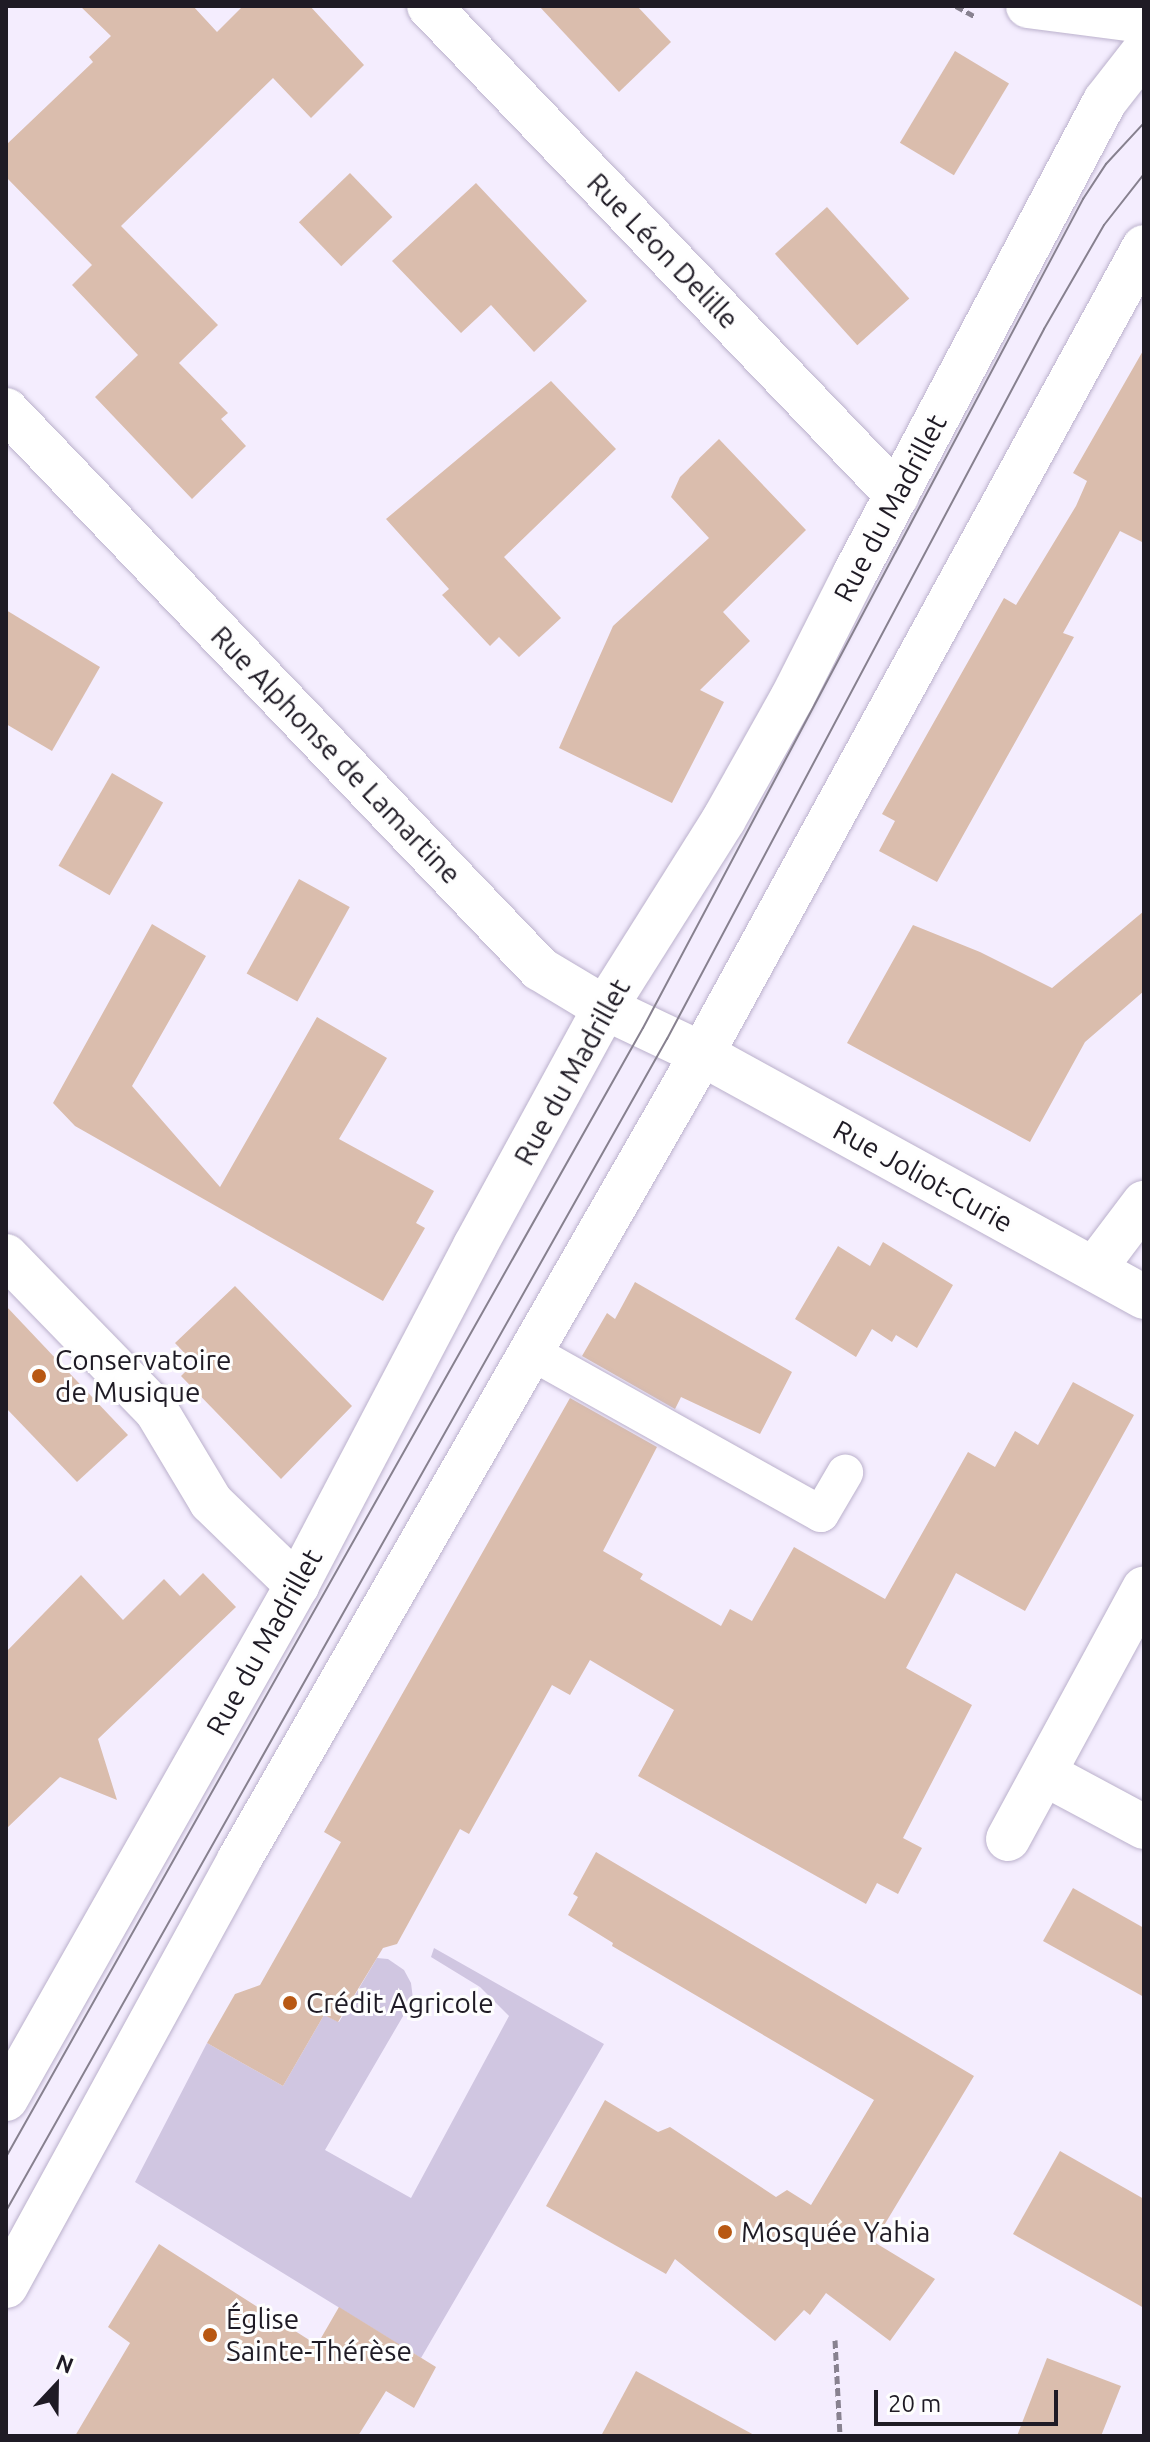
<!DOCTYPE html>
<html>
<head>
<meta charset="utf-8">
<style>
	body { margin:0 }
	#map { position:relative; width:1150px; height:2442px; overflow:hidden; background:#f4edfe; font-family:Ubuntu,sans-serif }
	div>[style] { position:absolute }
	.green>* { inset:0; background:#d0c6e1 }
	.building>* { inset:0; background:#dabdad; transform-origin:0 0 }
	.path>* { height:5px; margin-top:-2.5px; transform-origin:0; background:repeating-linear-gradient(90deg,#888290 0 8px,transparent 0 12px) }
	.roads { filter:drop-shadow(0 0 2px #bbb1cc) drop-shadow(0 0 2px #bbb1cc) }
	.service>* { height:36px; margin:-18px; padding:0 18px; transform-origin:18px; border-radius:18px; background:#fff }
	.minor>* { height:44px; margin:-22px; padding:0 22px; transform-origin:22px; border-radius:22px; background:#fff }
	.tertiary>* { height:44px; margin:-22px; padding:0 22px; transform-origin:22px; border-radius:22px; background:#fff }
	.tram>* { height:2px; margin:-1px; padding:0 1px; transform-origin:1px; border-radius:1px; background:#87818f }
	.dots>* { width:22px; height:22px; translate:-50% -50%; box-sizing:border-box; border:4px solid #fefefe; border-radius:50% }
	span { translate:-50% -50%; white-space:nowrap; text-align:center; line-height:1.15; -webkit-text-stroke:6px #fefefe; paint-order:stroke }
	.street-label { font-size:28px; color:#1f1b25 }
	.poi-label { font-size:28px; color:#1f1b25 }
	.left { translate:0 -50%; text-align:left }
	.frame { position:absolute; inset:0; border:8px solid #1f1b25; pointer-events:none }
	.north { position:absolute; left:16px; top:2346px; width:80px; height:80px; -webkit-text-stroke:6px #fefefe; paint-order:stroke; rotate:22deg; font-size:22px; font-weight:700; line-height:32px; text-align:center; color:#1f1b25 }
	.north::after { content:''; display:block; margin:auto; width:28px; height:36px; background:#1f1b25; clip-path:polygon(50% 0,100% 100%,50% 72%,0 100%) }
	.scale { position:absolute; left:874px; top:2390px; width:184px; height:36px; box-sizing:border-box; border:4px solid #1f1b25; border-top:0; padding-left:10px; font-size:24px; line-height:28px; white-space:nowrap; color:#1f1b25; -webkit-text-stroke:6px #fefefe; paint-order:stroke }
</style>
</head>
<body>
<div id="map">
	<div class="green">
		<i style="clip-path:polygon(434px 1948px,604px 2044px,421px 2358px,135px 2182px,207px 2043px,283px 2086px,324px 2015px,339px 2022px,377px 1958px,388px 1959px,404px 1970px,411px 1983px,413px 1999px,325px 2150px,411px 2198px,509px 2016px,480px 1987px,431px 1957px)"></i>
	</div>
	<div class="building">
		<i style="clip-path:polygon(80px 6px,193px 6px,217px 32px,243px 6px,310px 6px,364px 65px,311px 118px,273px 78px,121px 226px,218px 325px,179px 363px,228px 413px,221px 419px,246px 446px,192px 499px,95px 397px,138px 355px,72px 285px,92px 265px,6px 177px,6px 145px,93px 62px,89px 57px,111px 36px)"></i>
		<i style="clip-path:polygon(539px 6px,637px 6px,671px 42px,619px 92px)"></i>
		<i style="left:955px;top:51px;width:63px;height:107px;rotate:31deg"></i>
		<i style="left:350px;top:173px;width:61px;height:71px;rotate:46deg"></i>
		<i style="clip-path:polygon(476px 183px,587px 301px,534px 352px,491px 305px,461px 333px,392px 261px)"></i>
		<i style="left:827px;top:207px;width:123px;height:70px;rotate:48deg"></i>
		<i style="clip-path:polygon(1144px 349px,1144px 543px,1120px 531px,1063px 633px,1074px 637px,937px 882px,879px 851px,895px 821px,882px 814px,1004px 598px,1016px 605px,1076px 506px,1087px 481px,1073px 473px)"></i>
		<i style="clip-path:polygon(551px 381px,616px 449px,504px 557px,561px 618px,519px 657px,499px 637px,490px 646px,442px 595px,449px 589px,386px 519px)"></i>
		<i style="clip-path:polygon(719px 439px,806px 530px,723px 612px,750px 641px,700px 690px,724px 702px,672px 803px,559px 748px,613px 626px,709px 538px,671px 497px,680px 477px)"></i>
		<i style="clip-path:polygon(6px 610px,100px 667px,52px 751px,6px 724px)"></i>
		<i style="left:112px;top:773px;width:59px;height:107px;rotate:30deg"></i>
		<i style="left:299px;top:879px;width:58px;height:108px;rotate:29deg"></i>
		<i style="clip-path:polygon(1144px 911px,1144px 991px,1085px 1042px,1030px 1142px,847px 1043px,913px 925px,980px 952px,1052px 988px)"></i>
		<i style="clip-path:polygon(152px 924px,206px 956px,132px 1086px,220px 1187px,317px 1017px,387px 1058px,339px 1139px,434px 1191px,416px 1223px,425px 1228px,383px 1301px,75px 1126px,53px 1103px)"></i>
		<i style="clip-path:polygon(883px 1242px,953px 1285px,917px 1348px,896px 1335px,892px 1342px,872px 1329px,856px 1357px,795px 1319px,838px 1246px,870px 1266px)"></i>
		<i style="clip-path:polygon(635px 1282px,792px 1372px,760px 1434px,681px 1397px,675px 1409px,582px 1356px,607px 1313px,615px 1319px)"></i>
		<i style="clip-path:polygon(235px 1286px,352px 1406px,281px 1479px,181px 1376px,194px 1363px,175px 1343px)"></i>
		<i style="clip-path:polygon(6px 1306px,128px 1435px,77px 1482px,6px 1408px)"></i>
		<i style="clip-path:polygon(1073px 1382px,1134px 1415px,1025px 1611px,956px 1573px,906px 1668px,972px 1705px,903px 1838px,922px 1848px,898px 1894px,877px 1883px,866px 1904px,638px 1776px,674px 1710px,590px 1660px,570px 1695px,552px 1685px,469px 1834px,460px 1829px,397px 1944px,383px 1948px,338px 2022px,324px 2015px,283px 2086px,207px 2043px,235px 1994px,260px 1985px,341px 1842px,324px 1832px,570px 1398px,657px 1447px,603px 1551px,643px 1574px,640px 1579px,721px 1626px,730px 1609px,752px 1621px,794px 1547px,885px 1599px,968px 1452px,995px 1467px,1015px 1431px,1038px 1445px)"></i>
		<i style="clip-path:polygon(203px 1573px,236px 1607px,98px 1739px,117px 1800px,60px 1777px,6px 1829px,6px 1652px,81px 1575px,123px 1620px,164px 1579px,180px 1596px)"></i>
		<i style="clip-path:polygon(596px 1852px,974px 2076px,874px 2242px,935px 2279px,890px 2341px,826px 2293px,810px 2315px,804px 2310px,775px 2341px,675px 2259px,666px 2274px,546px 2206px,605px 2100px,658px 2132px,670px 2127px,776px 2197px,787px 2190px,811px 2205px,874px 2100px,612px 1946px,613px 1943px,568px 1915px,578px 1897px,573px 1894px)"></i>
		<i style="clip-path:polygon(1073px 1888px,1144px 1928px,1144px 1997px,1043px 1941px)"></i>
		<i style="clip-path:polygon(1060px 2151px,1144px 2199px,1144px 2308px,1013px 2234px)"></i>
		<i style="clip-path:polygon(159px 2244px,317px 2345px,339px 2307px,436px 2367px,414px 2408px,386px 2391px,358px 2436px,75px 2436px,130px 2343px,108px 2327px)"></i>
		<i style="clip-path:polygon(1047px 2358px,1121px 2386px,1101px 2436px,1017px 2436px)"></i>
		<i style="clip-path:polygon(636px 2371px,756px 2436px,601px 2436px)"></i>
	</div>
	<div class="path">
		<i style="left:956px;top:6px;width:23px;rotate:29deg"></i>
		<i style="left:835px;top:2340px;width:96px;rotate:87deg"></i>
	</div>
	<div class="roads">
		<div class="service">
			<i style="left:531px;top:1352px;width:332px;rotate:29.2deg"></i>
			<i style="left:821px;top:1514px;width:48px;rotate:-59.7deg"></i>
		</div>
		<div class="minor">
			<i style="left:429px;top:6px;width:677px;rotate:46.26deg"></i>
			<i style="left:1028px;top:6px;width:117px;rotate:7.4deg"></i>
			<i style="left:6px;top:410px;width:773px;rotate:46.31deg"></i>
			<i style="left:540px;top:969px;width:76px;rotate:31deg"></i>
			<i style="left:605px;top:1008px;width:107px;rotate:25.4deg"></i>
			<i style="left:702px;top:1054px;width:504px;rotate:28.8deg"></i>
			<i style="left:6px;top:1256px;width:215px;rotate:45.8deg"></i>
			<i style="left:156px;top:1410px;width:107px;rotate:59.1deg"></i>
			<i style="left:211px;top:1502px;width:120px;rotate:44deg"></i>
			<i style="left:1094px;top:1269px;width:83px;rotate:-52.9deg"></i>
			<i style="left:1045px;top:1774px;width:112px;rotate:28.2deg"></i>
			<i style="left:1008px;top:1839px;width:285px;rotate:-61.5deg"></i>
		</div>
		<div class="tertiary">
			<i style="left:6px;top:2099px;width:591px;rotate:-60.48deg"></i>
			<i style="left:297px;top:1585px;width:383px;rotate:-62.3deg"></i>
			<i style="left:475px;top:1246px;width:271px;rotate:-61.4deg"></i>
			<i style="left:605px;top:1008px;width:223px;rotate:-57.8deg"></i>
			<i style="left:724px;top:819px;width:139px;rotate:-60.7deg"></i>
			<i style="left:792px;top:698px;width:138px;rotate:-63.2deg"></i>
			<i style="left:854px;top:575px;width:536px;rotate:-62.1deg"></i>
			<i style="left:1105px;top:101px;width:63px;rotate:-52deg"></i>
			<i style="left:6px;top:2286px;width:486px;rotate:-61.3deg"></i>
			<i style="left:239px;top:1860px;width:930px;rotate:-60.13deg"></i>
			<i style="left:702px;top:1054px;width:920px;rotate:-61.29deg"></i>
		</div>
	</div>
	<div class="tram">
		<i style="left:6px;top:2157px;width:1296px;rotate:-60.57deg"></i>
		<i style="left:643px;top:1028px;width:939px;rotate:-62.04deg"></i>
		<i style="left:1083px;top:199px;width:42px;rotate:-56.7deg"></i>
		<i style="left:1106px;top:164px;width:56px;rotate:-47.2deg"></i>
		<i style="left:6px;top:2211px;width:1346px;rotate:-60.58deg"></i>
		<i style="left:667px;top:1039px;width:804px;rotate:-62.03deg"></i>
		<i style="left:1044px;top:329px;width:120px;rotate:-60deg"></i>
		<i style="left:1104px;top:225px;width:65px;rotate:-51.9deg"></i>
	</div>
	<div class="dots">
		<i style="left:39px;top:1376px;background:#b85813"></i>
		<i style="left:290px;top:2003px;background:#b85813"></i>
		<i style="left:725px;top:2232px;background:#b85813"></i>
		<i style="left:210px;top:2335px;background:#b85813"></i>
	</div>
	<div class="street-label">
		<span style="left:663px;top:251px;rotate:46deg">Rue Léon Delille</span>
		<span style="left:890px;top:508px;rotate:-62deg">Rue du Madrillet</span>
		<span style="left:336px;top:755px;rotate:46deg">Rue Alphonse de Lamartine</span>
		<span style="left:572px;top:1072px;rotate:-61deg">Rue du Madrillet</span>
		<span style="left:923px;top:1176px;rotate:29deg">Rue Joliot-Curie</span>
		<span style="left:264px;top:1642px;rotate:-61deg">Rue du Madrillet</span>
	</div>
	<div class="poi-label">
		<span class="left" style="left:55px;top:1376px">Conservatoire<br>de Musique</span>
		<span class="left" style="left:306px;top:2003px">Crédit Agricole</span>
		<span class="left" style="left:741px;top:2232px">Mosquée Yahia</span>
		<span class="left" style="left:226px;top:2335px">Église<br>Sainte-Thérèse</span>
	</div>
	<div class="frame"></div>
	<div class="north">N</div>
	<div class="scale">20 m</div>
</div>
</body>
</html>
